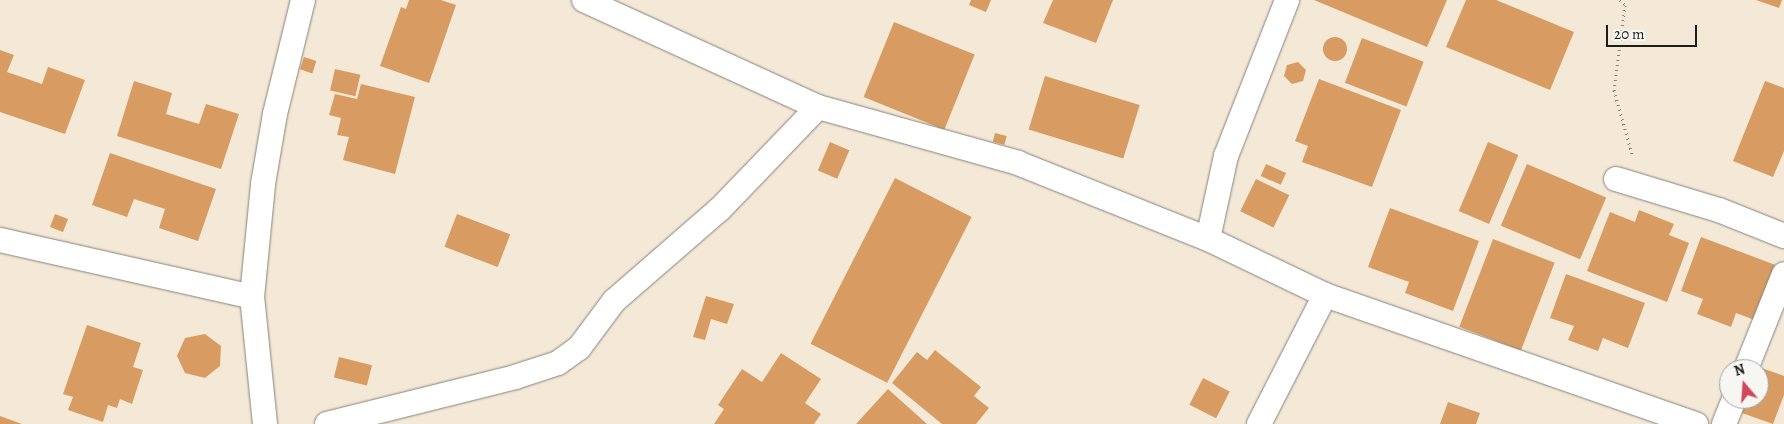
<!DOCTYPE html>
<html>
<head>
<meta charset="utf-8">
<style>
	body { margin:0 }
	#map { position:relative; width:1784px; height:424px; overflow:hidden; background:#f4e9d7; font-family:Alegreya,serif }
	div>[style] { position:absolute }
	.building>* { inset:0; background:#d89c62; transform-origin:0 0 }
	.round { border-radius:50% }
	.path>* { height:3px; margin-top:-1.5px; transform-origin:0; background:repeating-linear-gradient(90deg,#88827a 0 1px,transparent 0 5px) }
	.roads { filter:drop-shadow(0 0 1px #88827a) drop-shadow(0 0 1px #88827a) }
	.street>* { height:24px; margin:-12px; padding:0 12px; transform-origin:12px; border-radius:12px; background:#fff }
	span { translate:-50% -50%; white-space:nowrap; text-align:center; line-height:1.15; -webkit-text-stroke:5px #f6f6f2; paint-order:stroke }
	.north { position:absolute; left:1719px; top:359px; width:50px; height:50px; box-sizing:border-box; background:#f6f6f2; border:1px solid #9f9f9c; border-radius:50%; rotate:342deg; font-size:14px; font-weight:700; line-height:20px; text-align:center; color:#1c1c1c }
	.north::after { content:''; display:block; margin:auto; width:18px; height:22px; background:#d1495b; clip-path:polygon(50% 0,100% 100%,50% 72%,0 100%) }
	.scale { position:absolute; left:1606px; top:25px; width:91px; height:22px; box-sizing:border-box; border:2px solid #1c1c1c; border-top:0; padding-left:6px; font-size:15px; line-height:18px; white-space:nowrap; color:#1c1c1c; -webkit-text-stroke:4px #f6f6f2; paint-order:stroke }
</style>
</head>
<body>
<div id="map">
	<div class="building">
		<i style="clip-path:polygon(409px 0,441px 0,456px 5px,429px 83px,380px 66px,401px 7px,406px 9px)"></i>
		<i style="clip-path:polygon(971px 0,991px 0,986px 12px,969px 5px)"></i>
		<i style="clip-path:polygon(1053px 0,1113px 0,1096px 43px,1043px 23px)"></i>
		<i style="clip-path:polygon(1314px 0,1447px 0,1427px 47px)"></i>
		<i style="clip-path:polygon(1466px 0,1496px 0,1574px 32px,1550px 90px,1446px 47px)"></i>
		<i style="clip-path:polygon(1756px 0,1782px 0,1779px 8px)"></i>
		<i style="left:894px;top:22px;width:87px;height:81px;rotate:22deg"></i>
		<i class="round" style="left:1323px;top:37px;width:24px;height:24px"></i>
		<i style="left:1362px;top:38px;width:66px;height:48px;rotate:21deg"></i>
		<i style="clip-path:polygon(0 50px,14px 55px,7px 72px,42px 84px,48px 67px,85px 80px,65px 134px,0 112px)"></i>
		<i style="left:304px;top:57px;width:13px;height:13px;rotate:18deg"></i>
		<i style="clip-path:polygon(1298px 62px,1306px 70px,1303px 81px,1292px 84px,1284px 76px,1287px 65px)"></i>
		<i style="left:335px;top:69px;width:26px;height:22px;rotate:13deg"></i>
		<i style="left:1045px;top:76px;width:99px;height:56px;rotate:17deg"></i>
		<i style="clip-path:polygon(1319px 79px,1401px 110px,1372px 187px,1302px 162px,1308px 146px,1295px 141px)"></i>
		<i style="clip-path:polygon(134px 81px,172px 93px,166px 114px,199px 124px,206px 104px,239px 114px,221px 169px,117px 136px)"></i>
		<i style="clip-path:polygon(1765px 81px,1784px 88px,1784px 151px,1773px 177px,1733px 161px)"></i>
		<i style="clip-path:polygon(361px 84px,415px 97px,395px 174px,343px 160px,349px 137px,337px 135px,341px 118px,329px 115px,335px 94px,357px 99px)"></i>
		<i style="left:995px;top:133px;width:12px;height:9px;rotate:14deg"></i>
		<i style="left:830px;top:142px;width:21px;height:31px;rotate:23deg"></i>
		<i style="left:1488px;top:142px;width:33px;height:75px;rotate:23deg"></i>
		<i style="clip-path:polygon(110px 153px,216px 189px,198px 241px,159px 228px,165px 209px,134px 199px,127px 217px,92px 205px)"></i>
		<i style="left:1266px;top:164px;width:22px;height:13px;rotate:24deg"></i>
		<i style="left:1527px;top:164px;width:86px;height:67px;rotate:23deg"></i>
		<i style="left:895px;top:178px;width:86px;height:186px;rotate:27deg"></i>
		<i style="left:1256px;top:179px;width:37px;height:36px;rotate:26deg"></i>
		<i style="clip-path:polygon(1390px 208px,1479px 241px,1453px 311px,1405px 293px,1409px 282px,1368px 267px)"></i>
		<i style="clip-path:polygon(1639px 210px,1674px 224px,1669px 235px,1689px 243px,1667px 302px,1587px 271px,1610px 212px,1635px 222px)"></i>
		<i style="left:55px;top:214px;width:14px;height:14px;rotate:21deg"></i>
		<i style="left:457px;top:214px;width:57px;height:35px;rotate:21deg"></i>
		<i style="clip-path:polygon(1701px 237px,1781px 267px,1760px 322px,1736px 313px,1731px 327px,1697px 314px,1703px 299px,1681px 291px)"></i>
		<i style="left:1493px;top:239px;width:66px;height:94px;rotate:21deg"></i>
		<i style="clip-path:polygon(1566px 274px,1645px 303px,1628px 348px,1603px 338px,1598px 351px,1568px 340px,1574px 326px,1550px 318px)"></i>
		<i style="clip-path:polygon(706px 296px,734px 304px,727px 324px,711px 319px,705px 340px,693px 337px)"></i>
		<i style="clip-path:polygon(87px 325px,141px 343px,133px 367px,143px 370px,132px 404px,120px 399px,117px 408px,108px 405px,103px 422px,68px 410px,73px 397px,63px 394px)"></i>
		<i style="clip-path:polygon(205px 334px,221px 346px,220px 366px,205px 378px,185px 373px,177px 356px,185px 338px)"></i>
		<i style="clip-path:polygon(935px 350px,981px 387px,974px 396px,989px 408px,976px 424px,942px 424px,892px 383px,917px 352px,927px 360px)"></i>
		<i style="clip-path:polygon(781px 353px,821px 379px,805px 403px,821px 414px,814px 424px,714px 424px,724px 409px,718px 405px,742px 369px,762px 382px)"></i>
		<i style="left:339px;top:357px;width:34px;height:21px;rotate:14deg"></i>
		<i style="clip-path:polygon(1759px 367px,1784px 376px,1784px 395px,1773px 424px,1742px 413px,1747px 399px,1759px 399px)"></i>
		<i style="left:1203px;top:378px;width:30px;height:30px;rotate:27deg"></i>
		<i style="clip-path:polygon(888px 389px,927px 424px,856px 424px)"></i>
		<i style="clip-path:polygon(1448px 402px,1480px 413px,1476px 424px,1440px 424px)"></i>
		<i style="clip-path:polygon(0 416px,22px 424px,0 424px)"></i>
	</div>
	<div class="path">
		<i style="left:1620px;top:0;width:7px;rotate:45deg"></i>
		<i style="left:1625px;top:5px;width:86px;rotate:97.4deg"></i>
		<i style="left:1614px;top:90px;width:66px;rotate:74.3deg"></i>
	</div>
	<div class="roads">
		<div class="street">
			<i style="left:584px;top:0;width:257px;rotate:24.6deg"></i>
			<i style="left:818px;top:107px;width:208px;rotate:15.6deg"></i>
			<i style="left:1018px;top:163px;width:205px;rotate:21.8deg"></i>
			<i style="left:1208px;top:239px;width:130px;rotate:25.6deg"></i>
			<i style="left:1325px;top:295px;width:393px;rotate:19.2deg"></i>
			<i style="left:1616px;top:179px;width:108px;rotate:16.8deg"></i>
			<i style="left:1719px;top:210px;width:70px;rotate:21.8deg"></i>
			<i style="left:1208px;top:239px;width:85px;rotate:-77.8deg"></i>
			<i style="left:1226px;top:156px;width:168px;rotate:-68.6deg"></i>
			<i style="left:0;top:240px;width:258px;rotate:12.7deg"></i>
			<i style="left:1746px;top:369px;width:102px;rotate:-68.2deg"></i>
			<i style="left:265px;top:424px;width:128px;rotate:-95.8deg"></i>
			<i style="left:252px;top:297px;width:114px;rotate:-84.4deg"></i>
			<i style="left:263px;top:184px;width:71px;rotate:-80.3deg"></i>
			<i style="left:275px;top:114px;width:117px;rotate:-76.2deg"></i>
			<i style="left:327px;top:424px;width:194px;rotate:-14deg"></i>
			<i style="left:515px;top:377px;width:45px;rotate:-18deg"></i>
			<i style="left:558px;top:363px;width:26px;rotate:-36deg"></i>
			<i style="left:579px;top:348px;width:59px;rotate:-53.3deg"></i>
			<i style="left:614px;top:301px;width:140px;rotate:-41deg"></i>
			<i style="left:720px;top:209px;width:141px;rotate:-46.1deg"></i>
			<i style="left:1259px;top:424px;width:145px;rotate:-62.9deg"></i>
			<i style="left:1724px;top:424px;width:27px;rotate:-68deg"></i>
		</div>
	</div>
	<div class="north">N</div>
	<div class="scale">20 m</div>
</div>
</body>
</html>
